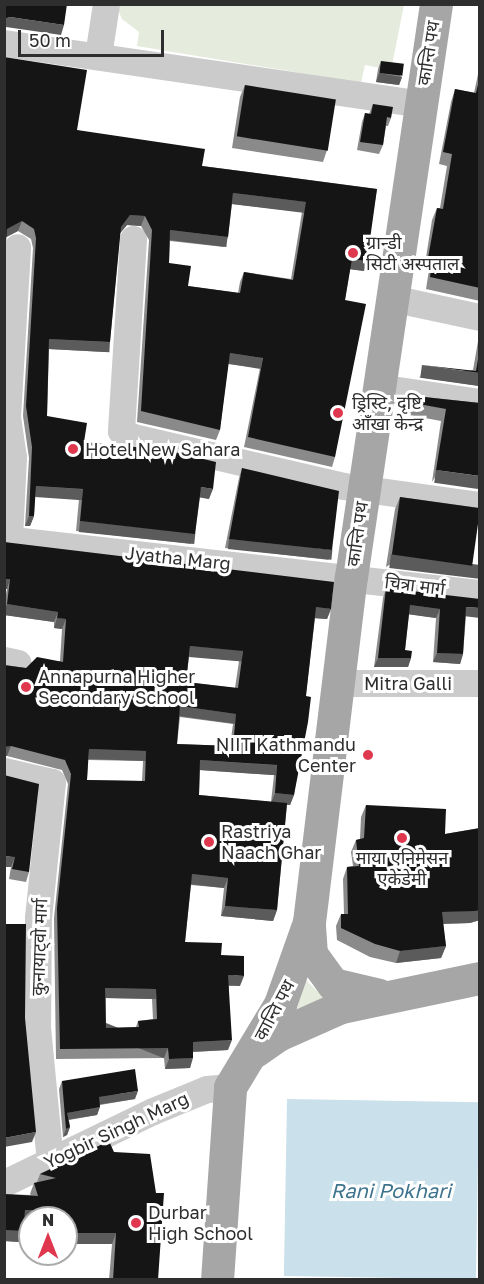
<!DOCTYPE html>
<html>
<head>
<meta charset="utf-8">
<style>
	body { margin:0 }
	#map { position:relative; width:484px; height:1284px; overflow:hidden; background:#fff; font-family:"Golos Text","Noto Sans Devanagari",sans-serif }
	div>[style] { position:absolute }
	.green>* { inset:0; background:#e5ebdd }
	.water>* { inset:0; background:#cae0ea; transform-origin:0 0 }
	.minor>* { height:27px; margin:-13.5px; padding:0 13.5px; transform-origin:13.5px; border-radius:13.5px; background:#cbcbcb }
	.major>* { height:33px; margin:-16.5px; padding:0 16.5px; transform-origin:16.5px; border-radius:16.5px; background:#a6a6a6 }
	.wall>* { inset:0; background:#8a8a8a }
	.shaded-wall>* { inset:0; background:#5b5b5b; transform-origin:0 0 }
	.building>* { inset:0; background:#151515; transform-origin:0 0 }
	.dots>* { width:16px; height:16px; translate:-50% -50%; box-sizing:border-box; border:3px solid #fff; border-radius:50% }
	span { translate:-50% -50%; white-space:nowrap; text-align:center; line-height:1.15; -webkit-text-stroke:6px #fff; paint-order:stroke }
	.street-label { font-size:18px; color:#2e2e2e }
	.poi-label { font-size:18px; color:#2e2e2e }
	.left { translate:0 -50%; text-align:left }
	.right { translate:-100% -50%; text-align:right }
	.water-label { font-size:20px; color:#3f748e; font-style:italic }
	.frame { position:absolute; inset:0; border:6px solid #2e2e2e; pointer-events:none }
	.north { position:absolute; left:18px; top:1206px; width:60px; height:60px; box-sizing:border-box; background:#fff; border:2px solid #ababab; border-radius:50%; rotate:0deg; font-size:16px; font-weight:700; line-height:24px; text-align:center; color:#2e2e2e }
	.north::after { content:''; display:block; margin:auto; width:21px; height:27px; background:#df374e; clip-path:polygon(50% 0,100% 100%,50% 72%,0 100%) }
	.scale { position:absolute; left:18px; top:30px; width:146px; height:27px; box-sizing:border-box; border:3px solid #2e2e2e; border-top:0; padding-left:8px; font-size:18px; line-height:21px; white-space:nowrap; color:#2e2e2e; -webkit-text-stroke:4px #fff; paint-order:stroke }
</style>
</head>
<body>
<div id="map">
	<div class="green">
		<i style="clip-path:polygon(116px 5px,404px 5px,391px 70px,365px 65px,361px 83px,137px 46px,139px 32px,122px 19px)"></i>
		<i style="clip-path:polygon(302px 976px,317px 991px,332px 999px,303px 1010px,290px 1010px)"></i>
	</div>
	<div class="water">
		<i style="left:287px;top:1099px;width:192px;height:177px;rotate:1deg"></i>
	</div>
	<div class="minor">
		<i style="left:4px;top:43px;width:420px;rotate:8.3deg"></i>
		<i style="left:98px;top:56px;width:53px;rotate:-81.3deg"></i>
		<i style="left:133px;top:239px;width:192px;rotate:93.6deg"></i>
		<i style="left:121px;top:431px;width:13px;rotate:27deg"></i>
		<i style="left:133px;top:437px;width:217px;rotate:13.1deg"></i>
		<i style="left:344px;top:486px;width:137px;rotate:8deg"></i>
		<i style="left:391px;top:298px;width:91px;rotate:12.1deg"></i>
		<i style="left:378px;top:387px;width:103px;rotate:8.4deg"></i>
		<i style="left:4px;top:539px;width:479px;rotate:6.5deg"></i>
		<i style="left:9px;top:539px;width:82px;rotate:-87.2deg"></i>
		<i style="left:13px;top:457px;width:40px;rotate:-98.5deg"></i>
		<i style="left:7px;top:417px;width:170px;rotate:-86.6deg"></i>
		<i style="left:4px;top:660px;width:14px;rotate:12deg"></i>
		<i style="left:337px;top:683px;width:143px"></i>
		<i style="left:4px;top:771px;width:49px;rotate:12.9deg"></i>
		<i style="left:52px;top:782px;width:136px;rotate:95.9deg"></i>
		<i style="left:38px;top:917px;width:110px;rotate:90.5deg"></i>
		<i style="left:37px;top:1027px;width:135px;rotate:84.5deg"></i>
		<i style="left:4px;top:1183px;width:165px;rotate:-25.8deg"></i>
		<i style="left:153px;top:1111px;width:58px;rotate:-22.2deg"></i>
		<i style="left:207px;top:1089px;width:23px;rotate:-5deg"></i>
	</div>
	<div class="major">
		<i style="left:309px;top:926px;width:28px;rotate:86deg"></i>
		<i style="left:311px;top:954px;width:37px;rotate:54deg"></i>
		<i style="left:333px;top:984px;width:47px;rotate:13.4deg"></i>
		<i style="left:255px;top:1051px;width:28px;rotate:-35deg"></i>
		<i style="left:278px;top:1035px;width:69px;rotate:-24deg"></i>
		<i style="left:341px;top:1007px;width:142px;rotate:-11.8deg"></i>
		<i style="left:217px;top:1280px;width:193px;rotate:-86.1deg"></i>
		<i style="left:230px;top:1087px;width:97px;rotate:-58.9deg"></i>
		<i style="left:280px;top:1004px;width:87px;rotate:-70.5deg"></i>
		<i style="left:309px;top:922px;width:348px;rotate:-83.1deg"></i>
		<i style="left:351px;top:577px;width:579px;rotate:-81.56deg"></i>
	</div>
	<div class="wall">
		<i style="clip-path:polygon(evenodd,4px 57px,77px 130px,202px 166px,377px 189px,364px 271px,350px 269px,345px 300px,335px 457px,332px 467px,244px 447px,260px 368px,228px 364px,220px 430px,216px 440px,137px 422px,149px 240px,141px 226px,127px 225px,120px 233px,110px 342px,106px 352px,49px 349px,47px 416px,84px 442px,143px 448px,145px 445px,209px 499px,200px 497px,195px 534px,191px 544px,76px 531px,79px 499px,35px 496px,34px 516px,30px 526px,25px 526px,29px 458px,23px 416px,33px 248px,31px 239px,18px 231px,7px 237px,4px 57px,232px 204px,302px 212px,291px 279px,244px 272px,240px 282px,238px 293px,188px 286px,169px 263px,170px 241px,224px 247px,228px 237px,232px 204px)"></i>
		<i style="clip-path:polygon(381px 61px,402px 77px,399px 85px,376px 82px,378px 69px)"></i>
		<i style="clip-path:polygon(480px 65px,480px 301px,426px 289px,429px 270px,424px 270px,432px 220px,437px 208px,440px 208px,447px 166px,439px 164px,451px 102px,455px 89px,474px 93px)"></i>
		<i style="clip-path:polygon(245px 85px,327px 150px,323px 162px,232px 148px,240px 97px)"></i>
		<i style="clip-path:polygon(373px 104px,391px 118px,388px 126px,386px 126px,383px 145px,379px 154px,357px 150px,362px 122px,365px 113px,369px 114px)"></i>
		<i style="clip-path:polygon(480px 330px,480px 386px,418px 377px,473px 370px)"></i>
		<i style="clip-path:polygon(415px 396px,480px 403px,432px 482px,441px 421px,409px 415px,410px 408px)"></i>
		<i style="clip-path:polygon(242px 468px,329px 560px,225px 548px,239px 478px)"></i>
		<i style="clip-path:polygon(400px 497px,480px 508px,386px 567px,395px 509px)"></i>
		<i style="clip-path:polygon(evenodd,4px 542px,331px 609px,327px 619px,315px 618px,294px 795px,290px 805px,287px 805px,277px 910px,273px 921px,221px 916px,224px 888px,191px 885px,185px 942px,221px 955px,240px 986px,229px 986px,228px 1050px,193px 1052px,190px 1068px,165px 1069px,164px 1058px,56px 1059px,54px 918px,68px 784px,62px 770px,7px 756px,4px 756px,4px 665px,26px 668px,60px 661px,62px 629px,54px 628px,54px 622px,4px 615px,4px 604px,7px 589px,4px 542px,189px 656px,239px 661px,235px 688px,186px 682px,189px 656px,4px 542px,180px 717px,233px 724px,230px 746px,177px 744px,180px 717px,4px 542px,88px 760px,143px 761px,142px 781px,87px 780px,88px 760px,4px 542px,200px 770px,274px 775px,271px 802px,199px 795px,200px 770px,4px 542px,106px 998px,152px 999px,153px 1019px,138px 1021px,136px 1027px,106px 1028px,106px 998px)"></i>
		<i style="clip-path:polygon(386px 588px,466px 616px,463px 654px,460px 664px,433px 662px,436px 618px,409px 614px,405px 650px,411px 658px,408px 667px,374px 667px,383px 598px)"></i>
		<i style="clip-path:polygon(4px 775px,29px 872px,26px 882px,9px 879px,11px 867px)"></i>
		<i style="clip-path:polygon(366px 805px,445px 834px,480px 828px,480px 920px,470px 923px,443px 924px,446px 946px,441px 958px,396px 963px,370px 957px,337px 940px,336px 926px,341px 914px,344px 914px,343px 879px,347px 867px,353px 866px,351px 852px,356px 840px,360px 839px,361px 817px)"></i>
		<i style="clip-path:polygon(62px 1081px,135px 1099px,100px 1105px,97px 1115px,69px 1120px,70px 1127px,67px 1135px,63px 1137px,59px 1089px)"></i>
		<i style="clip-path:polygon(109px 1141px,158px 1280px,109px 1280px,112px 1244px,68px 1244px,68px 1237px,66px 1237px,66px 1218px,30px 1218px,30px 1221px,24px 1221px,19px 1242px,4px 1241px,4px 1194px,31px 1195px,30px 1194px,34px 1183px,37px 1182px,40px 1174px)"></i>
	</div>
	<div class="shaded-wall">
		<i style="clip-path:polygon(10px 17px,64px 25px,61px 35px,6px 27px,4px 28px,4px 19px)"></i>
		<i style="clip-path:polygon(379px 73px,402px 77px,399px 85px,376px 82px)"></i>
		<i style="left:233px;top:193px;width:74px;height:11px;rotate:7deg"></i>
		<i style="clip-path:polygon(130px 215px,145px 216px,141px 226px,127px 225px,117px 237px,121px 227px)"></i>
		<i style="clip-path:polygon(22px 221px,18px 231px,4px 238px,7px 229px)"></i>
		<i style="left:170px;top:230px;width:58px;height:10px;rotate:7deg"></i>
		<i style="clip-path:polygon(428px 258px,433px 258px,429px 270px,424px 270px)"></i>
		<i style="clip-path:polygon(352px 259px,367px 261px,364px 271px,348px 269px)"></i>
		<i style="left:49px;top:339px;width:61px;height:10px;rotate:3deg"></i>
		<i style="left:230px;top:353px;width:33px;height:11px;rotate:9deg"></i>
		<i style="left:422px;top:365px;width:59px;height:13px;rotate:8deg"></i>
		<i style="left:436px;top:470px;width:44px;height:13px;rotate:8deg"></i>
		<i style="left:36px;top:486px;width:47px;height:11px;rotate:4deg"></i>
		<i style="clip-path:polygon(201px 487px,213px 489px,209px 499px,197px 497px)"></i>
		<i style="clip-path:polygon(29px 516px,34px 516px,30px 526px,25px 526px)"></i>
		<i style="left:80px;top:521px;width:116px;height:11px;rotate:6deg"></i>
		<i style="left:229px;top:539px;width:104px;height:10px;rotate:6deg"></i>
		<i style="left:391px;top:554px;width:90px;height:14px;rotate:7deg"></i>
		<i style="clip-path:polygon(4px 579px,10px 579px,7px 589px,4px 589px)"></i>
		<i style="clip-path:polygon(7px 604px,58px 612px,54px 622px,4px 615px,4px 610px)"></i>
		<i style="clip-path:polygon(410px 605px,440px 609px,436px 618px,406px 614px)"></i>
		<i style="clip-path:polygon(316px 607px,331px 609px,327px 619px,312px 618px)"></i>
		<i style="clip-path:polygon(466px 607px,480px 608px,480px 618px,463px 616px)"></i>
		<i style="clip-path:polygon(57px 618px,66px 619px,62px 629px,54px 628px)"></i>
		<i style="left:190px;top:646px;width:53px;height:11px;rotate:5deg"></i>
		<i style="clip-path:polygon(437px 653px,463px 654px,460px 664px,433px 662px)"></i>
		<i style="clip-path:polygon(378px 658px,411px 658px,408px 667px,374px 667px)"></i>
		<i style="left:180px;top:706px;width:57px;height:10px;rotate:8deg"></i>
		<i style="clip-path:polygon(11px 746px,7px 756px,4px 756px,4px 747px)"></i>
		<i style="left:89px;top:749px;width:57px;height:10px;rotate:2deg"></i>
		<i style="left:200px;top:760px;width:77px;height:10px;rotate:4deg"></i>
		<i style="clip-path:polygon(275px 793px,294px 795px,290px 805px,271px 803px)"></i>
		<i style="clip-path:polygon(4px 856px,15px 857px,11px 867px,4px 867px)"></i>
		<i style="clip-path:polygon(192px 874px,228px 878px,224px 888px,188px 884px)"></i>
		<i style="clip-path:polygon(225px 906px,277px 910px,273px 921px,221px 916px)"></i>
		<i style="clip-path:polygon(480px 910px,480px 920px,470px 923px,437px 924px,442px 912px)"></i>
		<i style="clip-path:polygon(446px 946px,441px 958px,396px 963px,400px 951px)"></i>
		<i style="clip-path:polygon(228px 975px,244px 976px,240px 986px,225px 985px)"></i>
		<i style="left:105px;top:988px;width:51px;height:10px;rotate:1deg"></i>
		<i style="clip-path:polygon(232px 1040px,228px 1050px,189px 1052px,193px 1042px)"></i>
		<i style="left:168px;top:1048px;width:11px;height:108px;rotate:112deg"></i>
		<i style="clip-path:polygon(193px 1058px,190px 1068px,165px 1069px,169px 1059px)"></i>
		<i style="clip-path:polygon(138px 1091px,135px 1099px,96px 1105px,99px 1097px)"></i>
		<i style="clip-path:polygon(100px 1107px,97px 1115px,66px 1120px,67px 1113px)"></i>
		<i style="clip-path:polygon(70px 1127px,67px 1135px,63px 1137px,66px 1129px)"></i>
		<i style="clip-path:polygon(36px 1132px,32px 1142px,4px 1147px,4px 1138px)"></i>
		<i style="clip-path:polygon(25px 1210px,57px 1210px,55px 1218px,30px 1218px,30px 1221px,21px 1221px)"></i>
		<i style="clip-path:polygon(66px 1226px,72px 1226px,68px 1237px,66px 1237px)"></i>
		<i style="clip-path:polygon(4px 1230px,23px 1231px,19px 1242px,4px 1241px)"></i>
		<i style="clip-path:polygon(72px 1233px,116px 1233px,112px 1244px,68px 1244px)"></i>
	</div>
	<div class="building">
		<i style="clip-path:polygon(4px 4px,67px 4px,64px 25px,10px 17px,4px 19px)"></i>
		<i style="clip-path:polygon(evenodd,4px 57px,87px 70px,77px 130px,205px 149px,202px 166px,377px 189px,367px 261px,352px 259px,345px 300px,366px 304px,335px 457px,248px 437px,263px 358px,230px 353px,220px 430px,141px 411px,152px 230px,145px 216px,130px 215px,121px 227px,110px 342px,49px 339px,47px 416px,87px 423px,84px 442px,145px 448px,145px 445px,216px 462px,213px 489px,201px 487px,195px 534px,80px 521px,83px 489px,36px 486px,34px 516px,29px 516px,32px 447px,26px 406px,36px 238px,34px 229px,22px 221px,7px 229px,4px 268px,4px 57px,233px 193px,306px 202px,293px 280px,244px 272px,240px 293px,188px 286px,191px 266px,169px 263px,170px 230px,228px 237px,233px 193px)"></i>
		<i style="left:381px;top:61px;width:23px;height:12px;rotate:7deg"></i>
		<i style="clip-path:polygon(480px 76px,480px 288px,430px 277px,433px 258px,428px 258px,437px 208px,443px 209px,452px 154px,443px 152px,455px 89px,476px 93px)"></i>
		<i style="left:245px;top:85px;width:92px;height:52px;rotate:9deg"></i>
		<i style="clip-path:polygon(373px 104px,393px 107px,391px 118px,387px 117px,383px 145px,360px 142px,365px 113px,371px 114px)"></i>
		<i style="clip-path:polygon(480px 347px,480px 373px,422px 365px,476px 371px)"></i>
		<i style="clip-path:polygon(415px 396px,480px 403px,480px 476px,436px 470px,446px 409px,413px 403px)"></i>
		<i style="clip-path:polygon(242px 468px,339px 491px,332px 550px,229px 539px)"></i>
		<i style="left:400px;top:497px;width:81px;height:58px;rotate:8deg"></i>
		<i style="clip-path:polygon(evenodd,4px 542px,334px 582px,331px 609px,316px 607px,306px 696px,311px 697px,308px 722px,294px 795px,275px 793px,277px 765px,200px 760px,199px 795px,287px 803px,277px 910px,225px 906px,228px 878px,192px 874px,185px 942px,222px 943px,221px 955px,244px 956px,244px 976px,228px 975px,232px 1040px,193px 1042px,193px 1058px,169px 1059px,168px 1048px,60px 1049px,57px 908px,71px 774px,65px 760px,11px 746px,4px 747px,4px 665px,26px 668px,37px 657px,63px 662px,66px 619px,57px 618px,58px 612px,7px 604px,10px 579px,4px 579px,4px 542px,190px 646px,243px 651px,238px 688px,186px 682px,190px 646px,4px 542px,180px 706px,236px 714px,233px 746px,177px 744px,180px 706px,4px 542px,89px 749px,146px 751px,145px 781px,87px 780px,89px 749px,4px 542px,105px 988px,156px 989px,157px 1019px,138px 1021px,139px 1027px,106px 1028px,105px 988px)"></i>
		<i style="clip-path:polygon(386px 588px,480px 599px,480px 608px,466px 607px,463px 654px,437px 653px,440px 609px,410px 605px,405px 650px,412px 651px,411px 658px,378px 658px)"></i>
		<i style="clip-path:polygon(4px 775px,39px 784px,29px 872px,12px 869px,15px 857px,4px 856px)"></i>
		<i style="clip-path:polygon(366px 805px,446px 809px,445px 834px,480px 828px,480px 910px,475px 911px,442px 912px,446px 946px,400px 951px,375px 944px,341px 928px,341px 914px,348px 914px,347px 867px,359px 866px,356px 840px,364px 838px)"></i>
		<i style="clip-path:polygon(4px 924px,26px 924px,25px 1018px,36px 1132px,4px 1138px)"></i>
		<i style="clip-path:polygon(135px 1069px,138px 1091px,99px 1097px,100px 1107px,67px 1113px,70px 1127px,66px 1129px,62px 1081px)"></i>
		<i style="clip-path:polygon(109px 1141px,114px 1152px,150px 1154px,156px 1193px,164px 1193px,158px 1280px,113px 1280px,116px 1233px,72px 1233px,72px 1226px,66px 1226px,66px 1218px,57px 1218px,57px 1210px,25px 1210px,23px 1231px,4px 1230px,4px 1194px,38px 1196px,34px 1183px,56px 1178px,40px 1174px)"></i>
	</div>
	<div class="dots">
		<i style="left:353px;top:253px;background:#df374e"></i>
		<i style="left:338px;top:413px;background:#df374e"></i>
		<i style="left:73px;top:449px;background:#df374e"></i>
		<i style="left:26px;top:687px;background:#df374e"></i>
		<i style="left:368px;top:755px;background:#df374e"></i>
		<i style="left:402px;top:838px;background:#df374e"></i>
		<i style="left:209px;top:842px;background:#df374e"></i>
		<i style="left:136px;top:1223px;background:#df374e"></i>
	</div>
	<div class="street-label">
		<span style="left:428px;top:53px;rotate:-81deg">कान्ति पथ</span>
		<span style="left:357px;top:534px;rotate:-82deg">कान्ति पथ</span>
		<span style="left:178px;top:558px;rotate:6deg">Jyatha Marg</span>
		<span style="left:415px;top:585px;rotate:7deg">चित्रा मार्ग</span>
		<span style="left:408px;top:683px">Mitra Galli</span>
		<span style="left:39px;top:947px;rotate:-88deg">कुनायाट्वो मार्ग</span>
		<span style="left:274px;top:1010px;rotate:-62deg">कान्ति पथ</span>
		<span style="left:116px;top:1130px;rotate:-25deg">Yogbir Singh Marg</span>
	</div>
	<div class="poi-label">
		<span class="left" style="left:366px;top:253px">ग्रान्डी<br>सिटी अस्पताल</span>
		<span class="left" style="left:352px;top:413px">ड्रिस्टि, दृष्टि<br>आँखा केन्द्र</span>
		<span class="left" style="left:85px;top:449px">Hotel New Sahara</span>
		<span class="left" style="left:38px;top:687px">Annapurna Higher<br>Secondary School</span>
		<span class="right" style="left:356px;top:755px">NIIT Kathmandu<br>Center</span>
		<span class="left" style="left:221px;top:842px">Rastriya<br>Naach Ghar</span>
		<span style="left:402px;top:868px">माया एनिमेसन<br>एकेडेमी</span>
		<span class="left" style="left:148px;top:1223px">Durbar<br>High School</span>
	</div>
	<div class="water-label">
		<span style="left:391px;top:1190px">Rani Pokhari</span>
	</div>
	<div class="frame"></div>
	<div class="north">N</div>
	<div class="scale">50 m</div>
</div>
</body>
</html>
